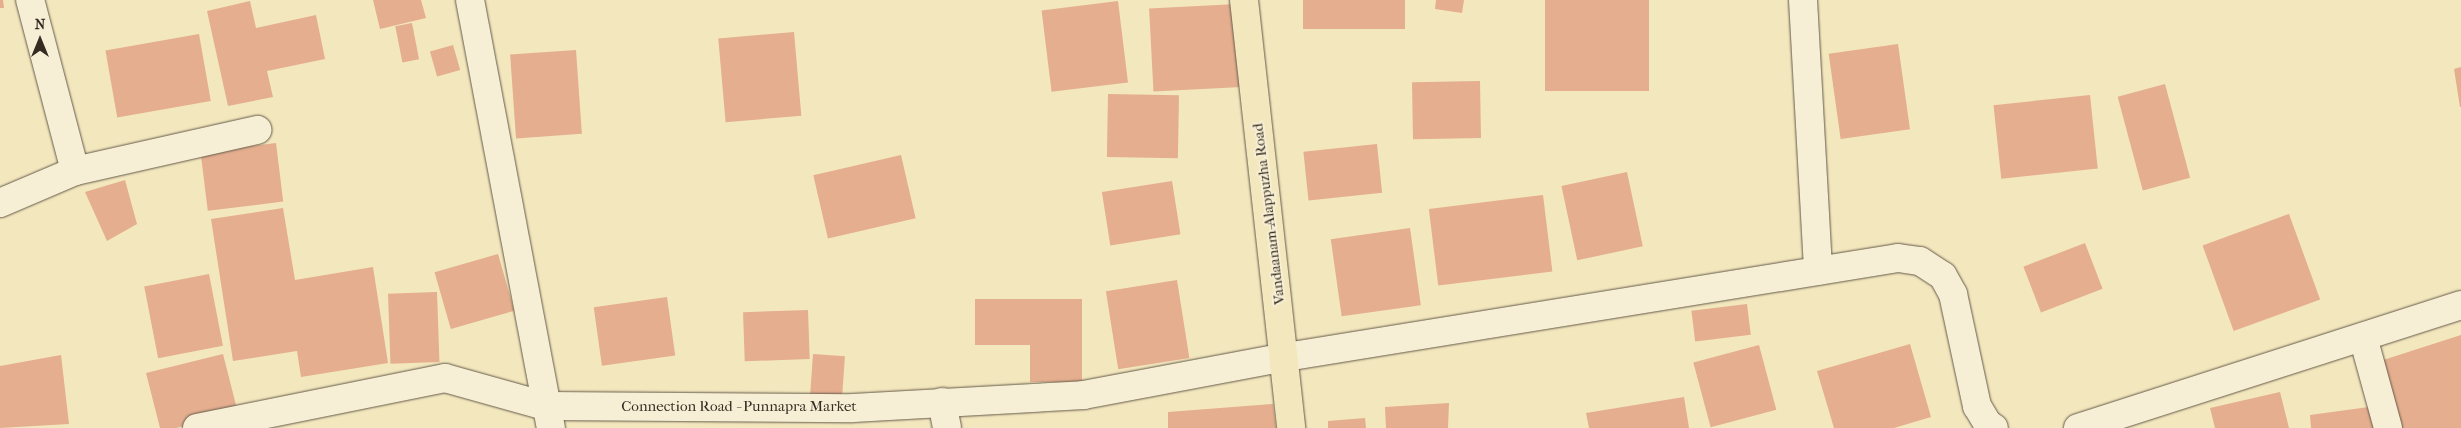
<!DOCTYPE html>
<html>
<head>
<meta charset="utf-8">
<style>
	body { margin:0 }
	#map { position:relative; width:2461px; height:428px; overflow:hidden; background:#f3e7be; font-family:"IM FELL French Canon",serif }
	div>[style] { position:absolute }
	.building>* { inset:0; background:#e4ae8f; transform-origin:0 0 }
	.roads { filter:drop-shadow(0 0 1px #645a49) drop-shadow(0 0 1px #645a49) }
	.minor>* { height:28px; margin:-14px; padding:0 14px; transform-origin:14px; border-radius:14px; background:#f7efd5 }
	.major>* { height:28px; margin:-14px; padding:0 14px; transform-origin:14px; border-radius:14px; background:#f3e7be }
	span { translate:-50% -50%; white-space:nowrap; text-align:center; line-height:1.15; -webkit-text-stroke:4px #f7efd5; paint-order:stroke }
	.street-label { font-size:15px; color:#352b22 }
	.north { position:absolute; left:15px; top:15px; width:50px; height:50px; -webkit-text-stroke:4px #f7efd5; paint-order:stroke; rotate:0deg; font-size:14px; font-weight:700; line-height:20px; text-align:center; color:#352b22 }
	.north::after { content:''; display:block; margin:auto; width:18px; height:22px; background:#352b22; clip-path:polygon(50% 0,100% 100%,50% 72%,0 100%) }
</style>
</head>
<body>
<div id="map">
	<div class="building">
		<i style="clip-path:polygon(0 0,3px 0,4px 8px,0 8px)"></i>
		<i style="clip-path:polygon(373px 0,421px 0,426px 18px,380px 29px)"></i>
		<i style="left:1303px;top:0;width:102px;height:29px"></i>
		<i style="clip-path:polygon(1436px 0,1464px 0,1462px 13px,1435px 9px)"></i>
		<i style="left:1545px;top:0;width:104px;height:91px"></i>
		<i style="clip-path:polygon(250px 1px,256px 28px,316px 15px,325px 59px,267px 71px,273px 97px,228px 106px,207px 11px)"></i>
		<i style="left:1118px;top:1px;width:82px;height:77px;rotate:83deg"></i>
		<i style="left:1237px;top:4px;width:83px;height:88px;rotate:87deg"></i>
		<i style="left:412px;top:23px;width:37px;height:17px;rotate:79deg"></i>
		<i style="left:794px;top:32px;width:84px;height:76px;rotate:85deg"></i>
		<i style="left:199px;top:34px;width:68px;height:95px;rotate:80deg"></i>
		<i style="left:1898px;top:44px;width:86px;height:70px;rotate:82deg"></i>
		<i style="left:453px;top:45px;width:26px;height:24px;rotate:74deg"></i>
		<i style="left:576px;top:50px;width:84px;height:66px;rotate:86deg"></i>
		<i style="clip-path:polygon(2461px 67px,2461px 107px,2460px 107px,2454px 69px)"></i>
		<i style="left:1480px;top:81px;width:57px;height:68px;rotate:89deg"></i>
		<i style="left:2165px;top:84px;width:97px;height:49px;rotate:75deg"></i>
		<i style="left:1108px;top:94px;width:71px;height:63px;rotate:1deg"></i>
		<i style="left:2090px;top:95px;width:74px;height:97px;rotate:84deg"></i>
		<i style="left:276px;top:143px;width:59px;height:76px;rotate:83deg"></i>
		<i style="left:1377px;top:144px;width:49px;height:74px;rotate:84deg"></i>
		<i style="left:901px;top:155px;width:65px;height:90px;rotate:77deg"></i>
		<i style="left:1627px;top:172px;width:76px;height:67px;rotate:78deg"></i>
		<i style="clip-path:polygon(125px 180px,137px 224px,107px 241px,85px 192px)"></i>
		<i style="left:1172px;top:181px;width:54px;height:71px;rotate:81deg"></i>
		<i style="left:1543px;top:195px;width:77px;height:115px;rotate:83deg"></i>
		<i style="clip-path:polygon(283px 208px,295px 280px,373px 267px,388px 363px,301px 377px,297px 351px,233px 361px,211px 219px)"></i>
		<i style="left:2289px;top:214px;width:91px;height:92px;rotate:70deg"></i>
		<i style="left:1410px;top:228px;width:78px;height:80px;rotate:82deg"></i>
		<i style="left:2085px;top:243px;width:49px;height:66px;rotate:69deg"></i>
		<i style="left:498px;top:254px;width:59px;height:66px;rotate:74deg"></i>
		<i style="left:209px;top:274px;width:73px;height:66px;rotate:79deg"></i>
		<i style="left:1177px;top:280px;width:79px;height:72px;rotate:81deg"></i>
		<i style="left:437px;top:292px;width:70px;height:49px;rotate:88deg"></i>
		<i style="left:667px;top:297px;width:59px;height:74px;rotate:82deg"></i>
		<i style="clip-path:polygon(975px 299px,1082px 299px,1082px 382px,1030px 382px,1030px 345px,975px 345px)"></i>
		<i style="left:1747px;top:304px;width:31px;height:56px;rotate:83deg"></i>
		<i style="left:808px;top:310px;width:49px;height:65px;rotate:88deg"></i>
		<i style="clip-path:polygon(2461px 335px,2461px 428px,2398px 428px,2377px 362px)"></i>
		<i style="clip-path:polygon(1910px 344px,1931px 417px,1894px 428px,1834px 428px,1817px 371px)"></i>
		<i style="left:1759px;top:345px;width:67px;height:68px;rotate:75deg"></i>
		<i style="clip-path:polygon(223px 354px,238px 413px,176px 428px,160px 428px,146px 373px)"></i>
		<i style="left:813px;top:354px;width:32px;height:49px;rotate:4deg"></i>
		<i style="clip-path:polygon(61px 355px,69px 424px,0 428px,0 366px)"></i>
		<i style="clip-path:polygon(2280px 392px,2289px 428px,2215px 428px,2210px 408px)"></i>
		<i style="clip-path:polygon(1684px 397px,1689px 428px,1589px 428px,1586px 413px)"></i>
		<i style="clip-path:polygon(1449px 403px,1448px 428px,1386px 428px,1385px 407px)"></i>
		<i style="clip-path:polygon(1273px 404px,1276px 428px,1168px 428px,1168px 412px)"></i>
		<i style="clip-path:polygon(2376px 406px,2379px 428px,2311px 428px,2310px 415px)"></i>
		<i style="clip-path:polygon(1365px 418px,1366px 428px,1328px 428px,1328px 421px)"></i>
	</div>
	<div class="roads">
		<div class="minor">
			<i style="left:470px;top:0;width:436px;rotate:79.3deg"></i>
			<i style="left:1803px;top:0;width:271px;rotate:86.8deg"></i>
			<i style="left:75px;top:171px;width:187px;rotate:-12.7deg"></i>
			<i style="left:0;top:203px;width:82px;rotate:-23.1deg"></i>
			<i style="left:75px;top:171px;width:177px;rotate:-104.7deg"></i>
			<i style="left:2363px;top:337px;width:94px;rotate:74.6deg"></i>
			<i style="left:942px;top:402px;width:26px;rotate:79deg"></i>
			<i style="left:197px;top:428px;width:253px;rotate:-11.4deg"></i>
			<i style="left:445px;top:378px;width:104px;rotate:15.6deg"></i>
			<i style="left:545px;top:406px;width:308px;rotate:0.4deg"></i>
			<i style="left:853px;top:408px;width:231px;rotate:-3.2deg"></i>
			<i style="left:1084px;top:395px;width:206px;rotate:-10.7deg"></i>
			<i style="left:1286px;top:357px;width:620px;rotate:-9.19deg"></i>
			<i style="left:1898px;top:258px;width:22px;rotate:8deg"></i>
			<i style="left:1920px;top:261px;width:27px;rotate:33deg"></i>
			<i style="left:1943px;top:276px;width:21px;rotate:61deg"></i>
			<i style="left:1953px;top:294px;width:115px;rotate:77.9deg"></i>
			<i style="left:1977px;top:406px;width:21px;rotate:59deg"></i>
			<i style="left:1988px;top:424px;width:7px;rotate:34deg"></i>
			<i style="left:2078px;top:428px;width:402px;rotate:-17.8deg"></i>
		</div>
		<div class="major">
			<i style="left:1244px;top:0;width:431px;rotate:83.7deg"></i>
		</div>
	</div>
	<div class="street-label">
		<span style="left:1269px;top:214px;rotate:-97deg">Vandaanam-Alappuzha Road</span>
		<span style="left:739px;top:407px">Connection Road - Punnapra Market</span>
	</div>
	<div class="north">N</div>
</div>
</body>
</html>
